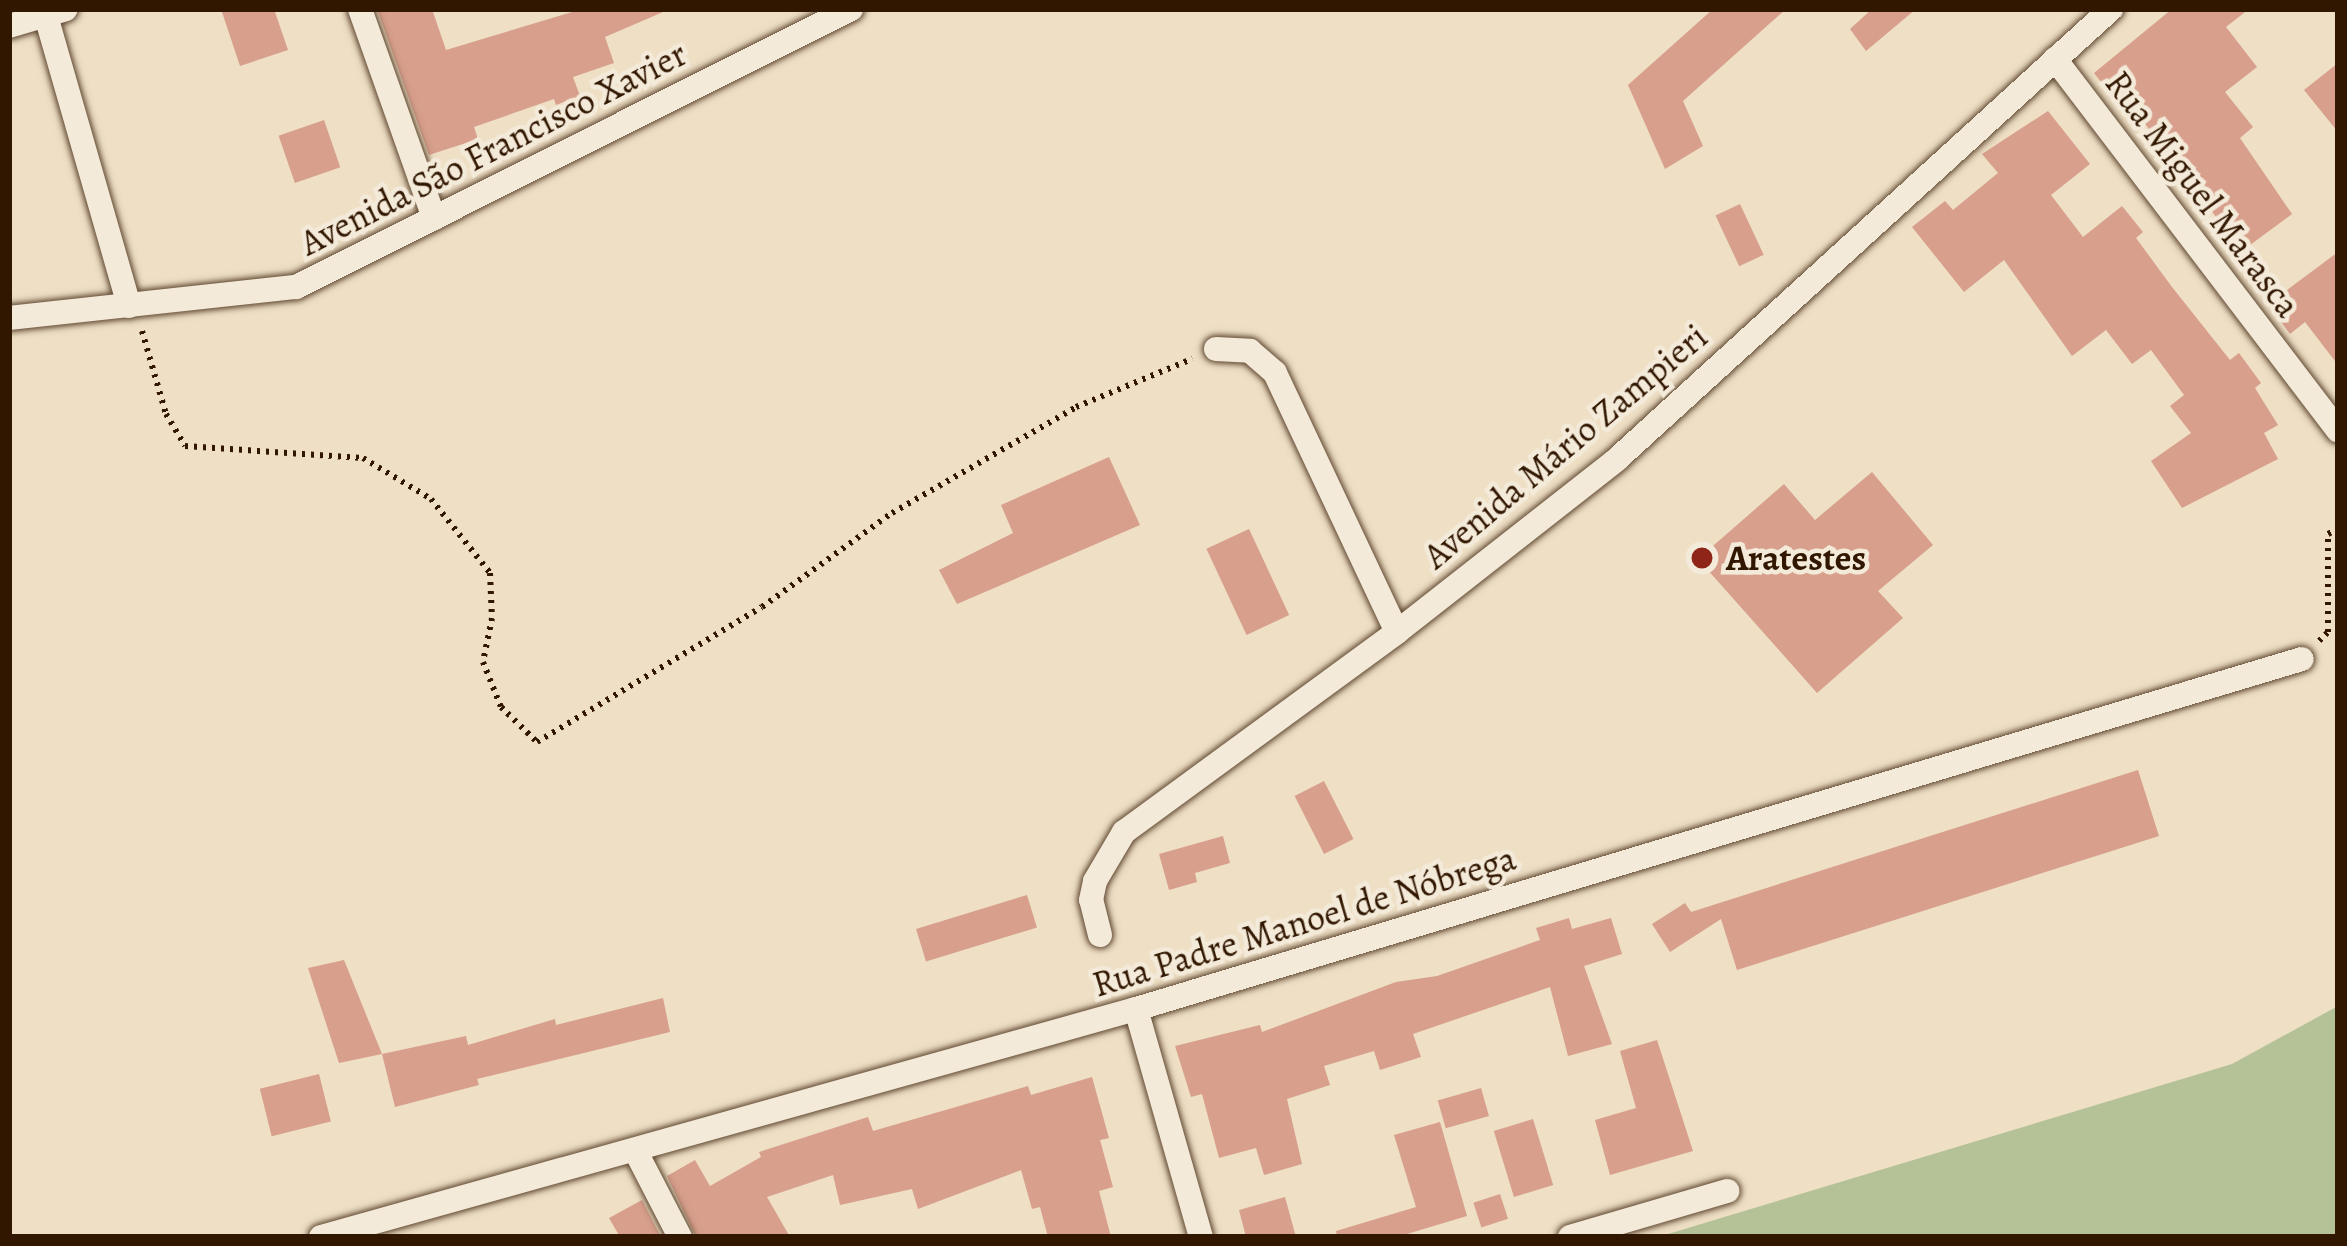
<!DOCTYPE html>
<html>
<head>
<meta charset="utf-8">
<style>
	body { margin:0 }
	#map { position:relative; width:2347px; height:1246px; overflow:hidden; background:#eedfc5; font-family:Alegreya,serif }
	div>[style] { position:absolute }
	.green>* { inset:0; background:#b5c297 }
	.building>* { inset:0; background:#d79f8c; transform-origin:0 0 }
	.path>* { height:6px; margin-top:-3px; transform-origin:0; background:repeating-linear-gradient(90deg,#311600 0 3px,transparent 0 9px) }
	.roads { filter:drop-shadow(0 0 3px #604831) drop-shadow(0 0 3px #604831) }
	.minor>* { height:24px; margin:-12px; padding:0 12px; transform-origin:12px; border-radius:12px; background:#f4ead9 }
	.dots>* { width:33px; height:33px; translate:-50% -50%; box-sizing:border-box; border:6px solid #f4ead9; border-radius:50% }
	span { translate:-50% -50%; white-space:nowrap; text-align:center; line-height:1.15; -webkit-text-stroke:9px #f4ead9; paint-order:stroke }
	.street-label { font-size:36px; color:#311600 }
	.poi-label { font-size:36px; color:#311600; font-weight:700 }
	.left { translate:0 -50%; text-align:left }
	.frame { position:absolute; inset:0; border:12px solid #311600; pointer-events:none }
</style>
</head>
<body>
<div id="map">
	<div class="green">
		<i style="clip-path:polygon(2338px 1006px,2338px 1237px,1658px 1237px,2232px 1064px)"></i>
	</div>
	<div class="building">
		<i style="clip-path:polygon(221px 9px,274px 9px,288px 50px,240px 66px)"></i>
		<i style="clip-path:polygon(377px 9px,432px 9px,446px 50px,582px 9px,670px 9px,605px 37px,614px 63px,573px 77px,580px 96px,556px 105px,554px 99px,474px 127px,478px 139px,429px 155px)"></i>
		<i style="clip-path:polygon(1713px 9px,1786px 9px,1683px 101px,1703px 146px,1665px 169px,1628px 85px)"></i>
		<i style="clip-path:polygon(1872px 9px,1916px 9px,1866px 51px,1850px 29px)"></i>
		<i style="clip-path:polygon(2172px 9px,2249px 9px,2226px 27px,2257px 67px,2225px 92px,2253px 127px,2240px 138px,2292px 214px,2242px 251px,2130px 104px,2122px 109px,2094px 73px)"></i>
		<i style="clip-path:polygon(2338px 63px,2338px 132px,2304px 90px)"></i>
		<i style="clip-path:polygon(2048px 111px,2090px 164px,2051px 195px,2083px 237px,2122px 206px,2143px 232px,2136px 238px,2172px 287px,2230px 360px,2239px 353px,2261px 383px,2255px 388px,2278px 425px,2264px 433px,2278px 459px,2182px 508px,2151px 461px,2191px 433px,2170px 406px,2184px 395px,2151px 350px,2132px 364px,2106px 330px,2072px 356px,2004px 260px,1964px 292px,1912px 227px,1945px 201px,1953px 210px,1998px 173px,1982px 154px)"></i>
		<i style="left:324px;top:120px;width:50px;height:48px;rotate:71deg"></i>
		<i style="left:1740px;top:204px;width:56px;height:27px;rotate:65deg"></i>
		<i style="clip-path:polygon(2338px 252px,2338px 365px,2305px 322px,2290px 334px,2268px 304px)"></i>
		<i style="clip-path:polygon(1109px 457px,1140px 525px,957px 604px,939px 570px,1013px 533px,1001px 505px)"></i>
		<i style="clip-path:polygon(1872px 472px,1933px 545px,1878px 591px,1903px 618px,1817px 693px,1698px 559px,1784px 484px,1815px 520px)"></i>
		<i style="left:1249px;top:529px;width:95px;height:47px;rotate:65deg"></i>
		<i style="clip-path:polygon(2138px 770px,2159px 836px,1737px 970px,1721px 919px,1670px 952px,1652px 924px,1685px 903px,1691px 912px)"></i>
		<i style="left:1324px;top:781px;width:65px;height:33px;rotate:63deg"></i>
		<i style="clip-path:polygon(1223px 836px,1230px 863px,1195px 873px,1197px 882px,1169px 890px,1159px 854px)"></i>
		<i style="left:1027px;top:895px;width:34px;height:116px;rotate:73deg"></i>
		<i style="clip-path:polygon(1569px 918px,1572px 929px,1611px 918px,1622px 954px,1584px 966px,1612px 1044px,1568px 1056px,1550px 987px,1413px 1034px,1421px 1057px,1380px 1070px,1374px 1051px,1324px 1066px,1330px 1085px,1287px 1099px,1302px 1164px,1264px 1175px,1256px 1148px,1219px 1158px,1202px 1094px,1191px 1097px,1175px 1046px,1260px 1025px,1262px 1032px,1396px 982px,1437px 976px,1540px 940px,1536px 928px)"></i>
		<i style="clip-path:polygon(344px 960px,382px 1054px,339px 1063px,308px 968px)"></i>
		<i style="clip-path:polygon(663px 998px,670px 1032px,477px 1079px,479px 1085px,395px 1107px,382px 1054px,466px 1036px,468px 1045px,555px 1019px,556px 1025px)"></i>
		<i style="clip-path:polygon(1657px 1040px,1693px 1151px,1610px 1175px,1595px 1120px,1636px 1108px,1620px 1051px)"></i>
		<i style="left:319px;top:1074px;width:49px;height:61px;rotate:76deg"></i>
		<i style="clip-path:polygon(1092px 1077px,1109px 1138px,1100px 1140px,1113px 1187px,1099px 1191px,1111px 1237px,1048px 1237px,1040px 1207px,1032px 1209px,1021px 1170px,918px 1209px,912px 1189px,840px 1205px,833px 1175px,767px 1197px,790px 1237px,696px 1237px,667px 1176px,695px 1160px,710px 1186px,761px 1157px,759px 1152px,868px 1117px,873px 1131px,1028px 1086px,1031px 1095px)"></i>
		<i style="left:1481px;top:1088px;width:29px;height:45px;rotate:74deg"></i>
		<i style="left:1533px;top:1119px;width:69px;height:41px;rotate:73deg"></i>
		<i style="clip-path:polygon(1440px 1122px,1467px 1216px,1397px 1237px,1337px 1237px,1336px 1231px,1416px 1207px,1394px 1135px)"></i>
		<i style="left:1500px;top:1194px;width:26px;height:28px;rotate:72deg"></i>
		<i style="clip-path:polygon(1285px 1197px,1296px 1237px,1246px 1237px,1239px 1210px)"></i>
		<i style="clip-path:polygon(642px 1200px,661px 1237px,620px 1237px,609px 1218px)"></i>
	</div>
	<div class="path">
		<i style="left:142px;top:331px;width:86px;rotate:73.9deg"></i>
		<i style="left:166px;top:414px;width:37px;rotate:59deg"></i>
		<i style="left:185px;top:446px;width:178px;rotate:3.9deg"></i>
		<i style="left:363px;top:458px;width:79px;rotate:31.1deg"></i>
		<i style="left:431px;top:499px;width:95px;rotate:51.4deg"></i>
		<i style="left:490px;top:573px;width:45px;rotate:87.5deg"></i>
		<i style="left:492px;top:618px;width:45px;rotate:101.6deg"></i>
		<i style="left:483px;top:662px;width:48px;rotate:68.2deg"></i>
		<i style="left:501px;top:707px;width:50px;rotate:44.2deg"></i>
		<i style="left:537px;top:742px;width:262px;rotate:-31deg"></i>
		<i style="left:762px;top:607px;width:160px;rotate:-35.9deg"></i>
		<i style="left:892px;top:513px;width:212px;rotate:-29.9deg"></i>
		<i style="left:1076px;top:407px;width:126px;rotate:-22.5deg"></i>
		<i style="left:2319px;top:641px;width:13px;rotate:-45deg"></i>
		<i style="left:2328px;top:632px;width:98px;rotate:-90deg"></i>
		<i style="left:2328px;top:534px;width:11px;rotate:-27deg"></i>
	</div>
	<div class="roads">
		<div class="minor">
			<i style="left:44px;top:9px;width:309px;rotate:74deg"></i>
			<i style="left:360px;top:9px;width:222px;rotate:70.5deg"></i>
			<i style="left:9px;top:26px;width:59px;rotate:-16.6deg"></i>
			<i style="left:2055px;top:59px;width:467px;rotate:52.7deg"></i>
			<i style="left:9px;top:318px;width:289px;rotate:-6.2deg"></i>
			<i style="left:296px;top:287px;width:621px;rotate:-26.61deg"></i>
			<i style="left:1216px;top:349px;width:34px;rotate:3deg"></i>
			<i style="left:1250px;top:351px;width:33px;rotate:41deg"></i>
			<i style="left:1275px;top:373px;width:286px;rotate:64.8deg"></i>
			<i style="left:1100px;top:935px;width:36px;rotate:-104deg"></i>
			<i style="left:1091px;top:900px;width:19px;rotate:-78deg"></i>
			<i style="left:1095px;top:881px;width:57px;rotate:-59.4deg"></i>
			<i style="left:1124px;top:832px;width:338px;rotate:-36.2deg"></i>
			<i style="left:1397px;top:632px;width:278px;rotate:-38.1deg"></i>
			<i style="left:1616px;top:460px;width:670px;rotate:-42.34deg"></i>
			<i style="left:1136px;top:1009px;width:237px;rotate:74.1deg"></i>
			<i style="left:635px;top:1150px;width:98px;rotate:62.7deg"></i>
			<i style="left:321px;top:1237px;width:846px;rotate:-15.63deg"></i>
			<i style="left:1136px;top:1009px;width:1217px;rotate:-16.71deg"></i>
			<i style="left:1570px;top:1237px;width:164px;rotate:-16.3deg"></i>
		</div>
	</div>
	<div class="dots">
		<i style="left:1702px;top:558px;background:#8f2418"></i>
	</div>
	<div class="street-label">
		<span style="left:493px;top:148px;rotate:-27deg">Avenida São Francisco Xavier</span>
		<span style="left:2203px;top:194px;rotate:53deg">Rua Miguel Marasca</span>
		<span style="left:1565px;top:446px;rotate:-40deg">Avenida Mário Zampieri</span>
		<span style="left:1304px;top:921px;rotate:-17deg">Rua Padre Manoel de Nóbrega</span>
	</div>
	<div class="poi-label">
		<span class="left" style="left:1726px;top:558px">Aratestes</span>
	</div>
	<div class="frame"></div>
</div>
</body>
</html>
